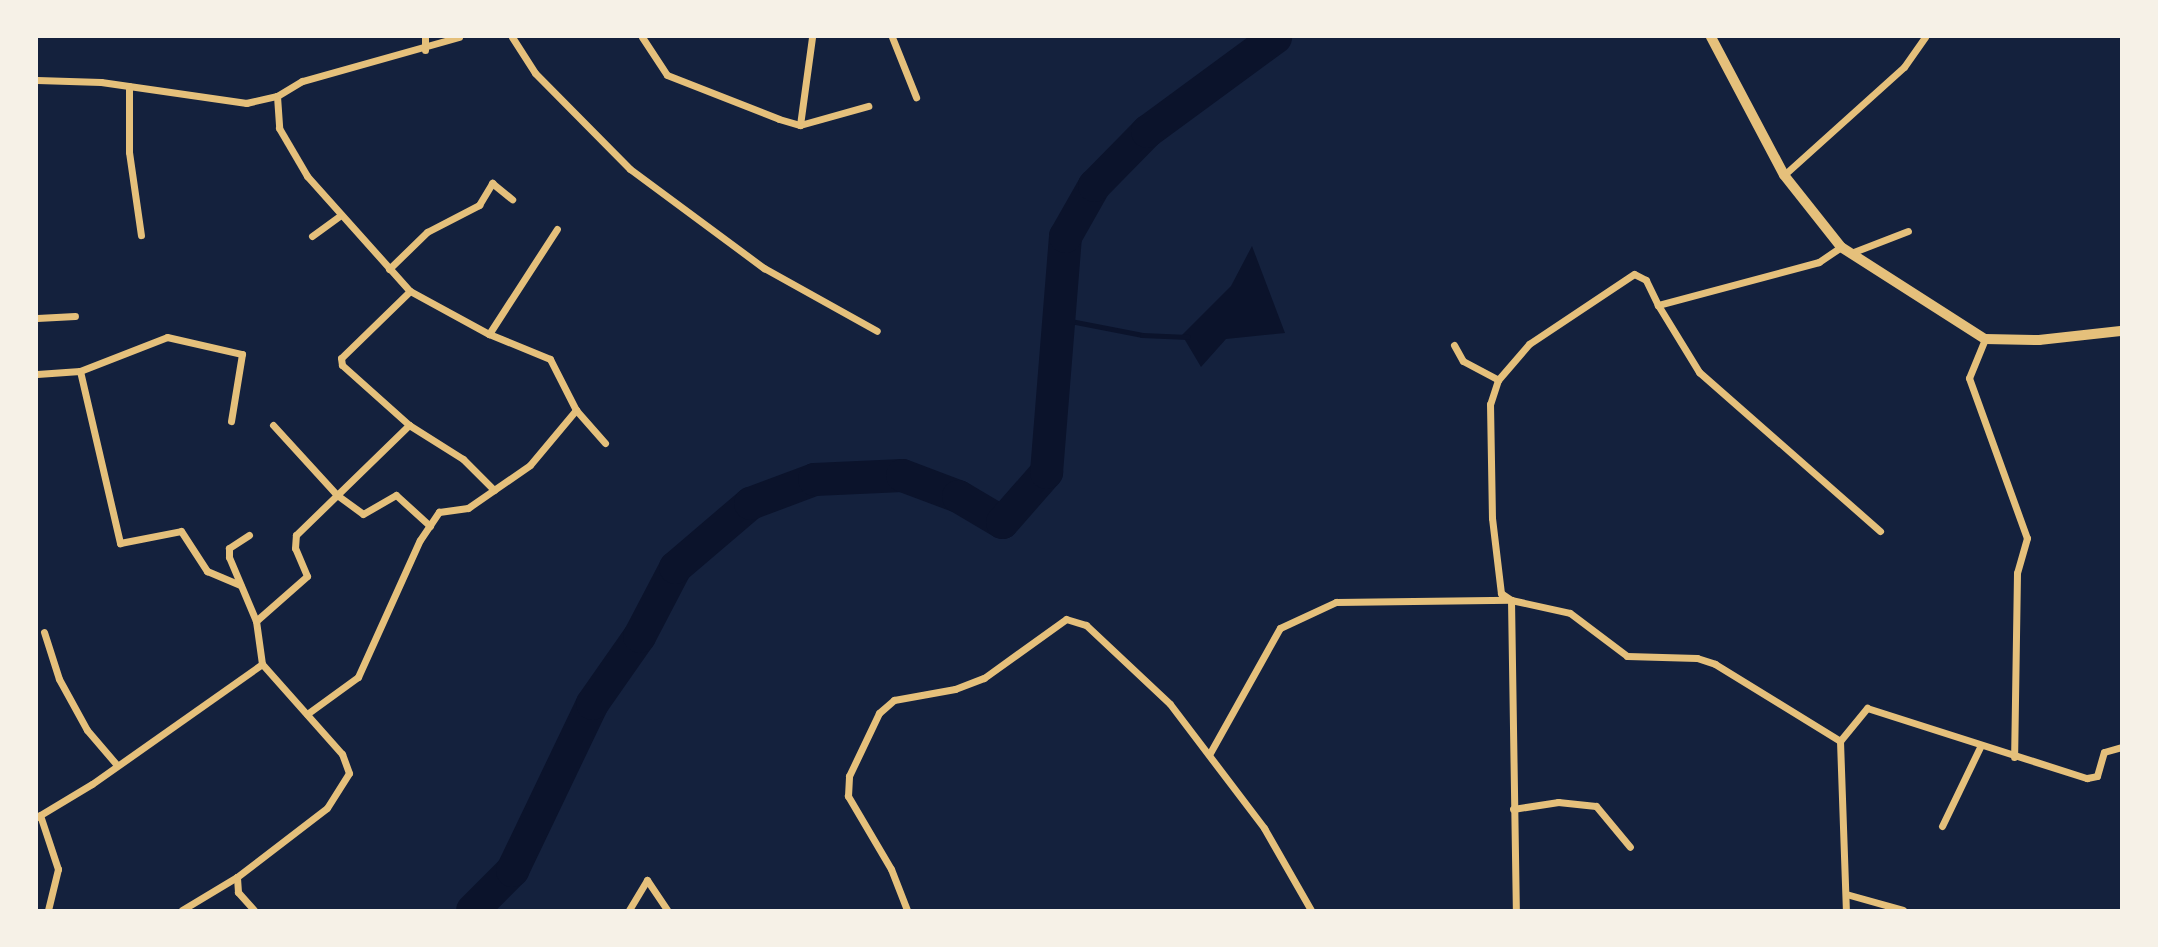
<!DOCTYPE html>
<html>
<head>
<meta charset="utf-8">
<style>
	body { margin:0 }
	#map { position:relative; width:2158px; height:947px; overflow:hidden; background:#14213d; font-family:"Playfair Display",serif }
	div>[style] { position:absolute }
	.water>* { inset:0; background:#0b132b }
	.stream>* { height:5px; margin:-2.5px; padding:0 2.5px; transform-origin:2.5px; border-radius:2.5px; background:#0b132b }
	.river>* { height:33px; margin:-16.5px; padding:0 16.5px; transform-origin:16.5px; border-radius:16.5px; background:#0b132b }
	.minor>* { height:7px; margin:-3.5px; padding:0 3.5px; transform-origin:3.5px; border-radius:3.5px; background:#e5c07b }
	.tertiary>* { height:10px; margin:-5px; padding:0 5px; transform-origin:5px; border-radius:5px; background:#e5c07b }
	span { translate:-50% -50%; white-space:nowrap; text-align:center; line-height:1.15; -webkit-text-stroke:5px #f6f1e7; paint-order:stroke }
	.frame { position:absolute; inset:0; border:38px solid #f6f1e7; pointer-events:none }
</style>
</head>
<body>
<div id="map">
	<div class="water">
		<i style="clip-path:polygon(1252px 246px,1285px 333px,1226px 339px,1201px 367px,1182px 335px,1231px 286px)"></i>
	</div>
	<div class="stream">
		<i style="left:1060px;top:319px;width:84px;rotate:11deg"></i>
		<i style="left:1142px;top:335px;width:46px;rotate:2.5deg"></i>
	</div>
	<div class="river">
		<i style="left:472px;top:910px;width:57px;rotate:-45deg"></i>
		<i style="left:512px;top:870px;width:185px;rotate:-64.4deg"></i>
		<i style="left:592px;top:703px;width:82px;rotate:-55deg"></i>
		<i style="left:639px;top:636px;width:78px;rotate:-62.4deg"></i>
		<i style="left:675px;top:567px;width:99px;rotate:-40.5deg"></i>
		<i style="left:750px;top:503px;width:68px;rotate:-20.6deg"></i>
		<i style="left:814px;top:479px;width:88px;rotate:-2.6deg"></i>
		<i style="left:902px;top:475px;width:60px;rotate:20.6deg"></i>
		<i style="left:958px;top:496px;width:51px;rotate:30.6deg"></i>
		<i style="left:1002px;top:522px;width:67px;rotate:-48.7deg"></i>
		<i style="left:1046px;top:472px;width:237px;rotate:-85.4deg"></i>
		<i style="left:1065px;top:236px;width:59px;rotate:-60.4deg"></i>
		<i style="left:1094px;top:185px;width:76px;rotate:-45.5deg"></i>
		<i style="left:1147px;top:131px;width:159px;rotate:-36.3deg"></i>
	</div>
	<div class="minor">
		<i style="left:425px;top:37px;width:13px;rotate:90deg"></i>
		<i style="left:459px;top:37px;width:163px;rotate:164.3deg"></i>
		<i style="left:302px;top:81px;width:29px;rotate:149deg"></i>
		<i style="left:277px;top:96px;width:32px;rotate:86deg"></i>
		<i style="left:279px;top:128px;width:56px;rotate:59.7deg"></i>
		<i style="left:307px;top:176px;width:154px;rotate:48.2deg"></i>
		<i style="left:410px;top:291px;width:90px;rotate:28.6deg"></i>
		<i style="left:489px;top:334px;width:66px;rotate:22.3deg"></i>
		<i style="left:550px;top:359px;width:57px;rotate:63deg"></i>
		<i style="left:576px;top:410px;width:44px;rotate:48.7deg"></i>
		<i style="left:512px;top:37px;width:43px;rotate:57.4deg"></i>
		<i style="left:535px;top:73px;width:135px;rotate:45.3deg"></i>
		<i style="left:630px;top:169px;width:167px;rotate:36.5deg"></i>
		<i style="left:764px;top:268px;width:129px;rotate:29.1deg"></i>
		<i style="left:642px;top:37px;width:45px;rotate:56.7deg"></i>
		<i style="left:667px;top:75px;width:120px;rotate:21.4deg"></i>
		<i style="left:779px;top:119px;width:22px;rotate:16deg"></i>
		<i style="left:800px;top:125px;width:71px;rotate:-15.6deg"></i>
		<i style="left:892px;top:37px;width:65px;rotate:68.2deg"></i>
		<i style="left:37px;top:80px;width:64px;rotate:1.8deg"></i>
		<i style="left:101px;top:82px;width:147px;rotate:8.2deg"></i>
		<i style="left:246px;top:103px;width:32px;rotate:-13deg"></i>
		<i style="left:129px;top:86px;width:66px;rotate:90deg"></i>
		<i style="left:129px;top:152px;width:84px;rotate:81.8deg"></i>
		<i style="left:800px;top:125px;width:89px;rotate:-82.2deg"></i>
		<i style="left:1784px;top:175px;width:161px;rotate:-42deg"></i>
		<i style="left:1904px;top:67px;width:37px;rotate:-55deg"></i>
		<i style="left:312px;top:236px;width:34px;rotate:-36deg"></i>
		<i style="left:1841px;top:247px;width:27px;rotate:146deg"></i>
		<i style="left:1819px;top:262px;width:167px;rotate:165deg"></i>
		<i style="left:1658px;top:305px;width:28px;rotate:-116deg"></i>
		<i style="left:1646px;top:280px;width:13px;rotate:-153deg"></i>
		<i style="left:1634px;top:274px;width:126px;rotate:146.3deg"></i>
		<i style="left:1529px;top:344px;width:48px;rotate:130.7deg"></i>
		<i style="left:1498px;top:380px;width:25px;rotate:108deg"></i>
		<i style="left:1490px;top:404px;width:114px;rotate:89deg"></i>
		<i style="left:1492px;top:518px;width:76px;rotate:83.2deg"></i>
		<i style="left:1501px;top:593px;width:12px;rotate:35deg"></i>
		<i style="left:1511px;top:600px;width:60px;rotate:12.4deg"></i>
		<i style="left:1570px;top:613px;width:71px;rotate:37deg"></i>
		<i style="left:1627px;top:656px;width:70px;rotate:1.6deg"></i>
		<i style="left:1697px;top:658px;width:19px;rotate:18deg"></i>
		<i style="left:1715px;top:664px;width:147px;rotate:31.6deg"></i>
		<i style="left:1840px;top:741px;width:43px;rotate:-50.7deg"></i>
		<i style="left:1867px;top:708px;width:231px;rotate:17.7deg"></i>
		<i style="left:2087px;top:778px;width:10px;rotate:-11deg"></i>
		<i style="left:2097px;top:776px;width:25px;rotate:-74deg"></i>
		<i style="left:2104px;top:752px;width:18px;rotate:-16deg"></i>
		<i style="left:1851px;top:253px;width:61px;rotate:-21.1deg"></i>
		<i style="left:389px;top:269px;width:53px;rotate:-44.2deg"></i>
		<i style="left:427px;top:232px;width:59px;rotate:-27.4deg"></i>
		<i style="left:479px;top:205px;width:26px;rotate:-59deg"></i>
		<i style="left:492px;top:183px;width:26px;rotate:39deg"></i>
		<i style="left:410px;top:291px;width:96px;rotate:135.8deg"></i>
		<i style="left:341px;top:358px;width:7px;rotate:82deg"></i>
		<i style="left:342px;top:365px;width:90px;rotate:41.8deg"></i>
		<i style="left:409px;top:425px;width:64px;rotate:32.2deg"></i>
		<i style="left:463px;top:459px;width:44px;rotate:45deg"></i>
		<i style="left:1658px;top:305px;width:79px;rotate:58.5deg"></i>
		<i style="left:1699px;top:372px;width:241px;rotate:41.3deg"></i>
		<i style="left:37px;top:318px;width:38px;rotate:-3deg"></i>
		<i style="left:489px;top:334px;width:125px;rotate:-57.1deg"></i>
		<i style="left:1985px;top:339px;width:42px;rotate:112.3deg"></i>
		<i style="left:1969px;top:378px;width:170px;rotate:70.1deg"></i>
		<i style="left:2027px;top:538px;width:36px;rotate:106deg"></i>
		<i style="left:2017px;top:573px;width:184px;rotate:90.9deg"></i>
		<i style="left:1454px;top:345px;width:18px;rotate:61deg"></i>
		<i style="left:1463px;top:361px;width:40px;rotate:28deg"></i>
		<i style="left:80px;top:371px;width:177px;rotate:76.9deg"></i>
		<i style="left:120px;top:543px;width:62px;rotate:-11.1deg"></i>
		<i style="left:181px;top:531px;width:48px;rotate:57deg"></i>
		<i style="left:207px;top:571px;width:36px;rotate:23deg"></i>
		<i style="left:37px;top:374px;width:43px;rotate:-4deg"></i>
		<i style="left:80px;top:371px;width:93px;rotate:-21.3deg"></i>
		<i style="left:167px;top:337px;width:77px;rotate:12.8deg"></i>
		<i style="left:242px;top:354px;width:68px;rotate:99.3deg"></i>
		<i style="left:273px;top:425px;width:95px;rotate:47.6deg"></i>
		<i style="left:337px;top:495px;width:32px;rotate:36deg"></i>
		<i style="left:363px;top:514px;width:38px;rotate:-30deg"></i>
		<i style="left:396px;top:495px;width:46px;rotate:42.4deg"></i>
		<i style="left:249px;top:535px;width:24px;rotate:147deg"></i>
		<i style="left:229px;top:548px;width:9px;rotate:90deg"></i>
		<i style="left:229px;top:557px;width:69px;rotate:67.1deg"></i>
		<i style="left:44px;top:632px;width:49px;rotate:72.3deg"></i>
		<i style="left:59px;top:679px;width:58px;rotate:61.2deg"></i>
		<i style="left:87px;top:730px;width:46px;rotate:49.4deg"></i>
		<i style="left:307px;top:714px;width:63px;rotate:-36deg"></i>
		<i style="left:358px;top:677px;width:150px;rotate:-65.7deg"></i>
		<i style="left:420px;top:540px;width:34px;rotate:-56deg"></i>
		<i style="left:439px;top:512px;width:29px;rotate:-8deg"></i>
		<i style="left:468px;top:508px;width:75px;rotate:-34.7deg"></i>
		<i style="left:530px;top:465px;width:72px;rotate:-50.1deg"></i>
		<i style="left:1840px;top:741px;width:169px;rotate:88deg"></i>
		<i style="left:1210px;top:753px;width:143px;rotate:-60.8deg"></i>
		<i style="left:1280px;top:628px;width:62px;rotate:-24.9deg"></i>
		<i style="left:1336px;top:602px;width:175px;rotate:-0.7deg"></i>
		<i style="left:1511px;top:600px;width:310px;rotate:89.1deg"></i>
		<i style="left:1513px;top:809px;width:46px;rotate:-8.8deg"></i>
		<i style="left:1558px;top:802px;width:38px;rotate:6deg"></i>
		<i style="left:1596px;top:806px;width:53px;rotate:50.3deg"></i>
		<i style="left:40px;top:815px;width:57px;rotate:71.6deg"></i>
		<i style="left:58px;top:869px;width:42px;rotate:103.7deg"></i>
		<i style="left:37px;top:817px;width:64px;rotate:-31deg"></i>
		<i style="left:92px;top:784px;width:208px;rotate:-35.2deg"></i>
		<i style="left:262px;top:664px;width:43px;rotate:-97.9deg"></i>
		<i style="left:256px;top:621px;width:68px;rotate:-41.4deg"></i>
		<i style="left:307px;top:576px;width:30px;rotate:-113deg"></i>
		<i style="left:295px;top:548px;width:13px;rotate:-86deg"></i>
		<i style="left:296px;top:535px;width:158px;rotate:-44.2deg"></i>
		<i style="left:1942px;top:826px;width:88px;rotate:-64.3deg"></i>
		<i style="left:1846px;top:894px;width:59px;rotate:15.7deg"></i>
		<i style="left:182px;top:910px;width:64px;rotate:-31deg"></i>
		<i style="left:254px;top:910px;width:24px;rotate:-132deg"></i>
		<i style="left:238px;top:892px;width:15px;rotate:-94deg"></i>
		<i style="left:237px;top:877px;width:113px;rotate:-37.5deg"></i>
		<i style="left:327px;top:808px;width:41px;rotate:-57.8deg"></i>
		<i style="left:349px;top:773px;width:20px;rotate:-110deg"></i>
		<i style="left:342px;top:754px;width:120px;rotate:-131.6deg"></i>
		<i style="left:629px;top:910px;width:35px;rotate:-59deg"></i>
		<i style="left:647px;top:880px;width:36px;rotate:56deg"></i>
		<i style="left:907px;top:910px;width:44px;rotate:-111.3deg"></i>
		<i style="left:891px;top:869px;width:85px;rotate:-120.5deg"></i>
		<i style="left:848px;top:796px;width:20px;rotate:-87deg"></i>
		<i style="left:849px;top:776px;width:70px;rotate:-64.5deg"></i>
		<i style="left:879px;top:713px;width:20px;rotate:-41deg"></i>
		<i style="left:894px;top:700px;width:62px;rotate:-10.2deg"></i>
		<i style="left:955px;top:689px;width:31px;rotate:-21deg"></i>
		<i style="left:984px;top:678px;width:101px;rotate:-35.7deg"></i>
		<i style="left:1066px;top:619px;width:21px;rotate:17deg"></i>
		<i style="left:1086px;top:625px;width:115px;rotate:43.2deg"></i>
		<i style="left:1170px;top:704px;width:156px;rotate:52.8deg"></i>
		<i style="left:1264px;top:828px;width:95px;rotate:60.2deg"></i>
	</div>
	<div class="tertiary">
		<i style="left:1711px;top:37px;width:156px;rotate:62.1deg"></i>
		<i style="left:1784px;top:175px;width:92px;rotate:51.6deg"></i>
		<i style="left:1841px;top:247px;width:171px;rotate:32.6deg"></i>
		<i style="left:1985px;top:339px;width:54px;rotate:1.1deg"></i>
		<i style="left:2039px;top:340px;width:82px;rotate:-6.3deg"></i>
	</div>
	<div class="frame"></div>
</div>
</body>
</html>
